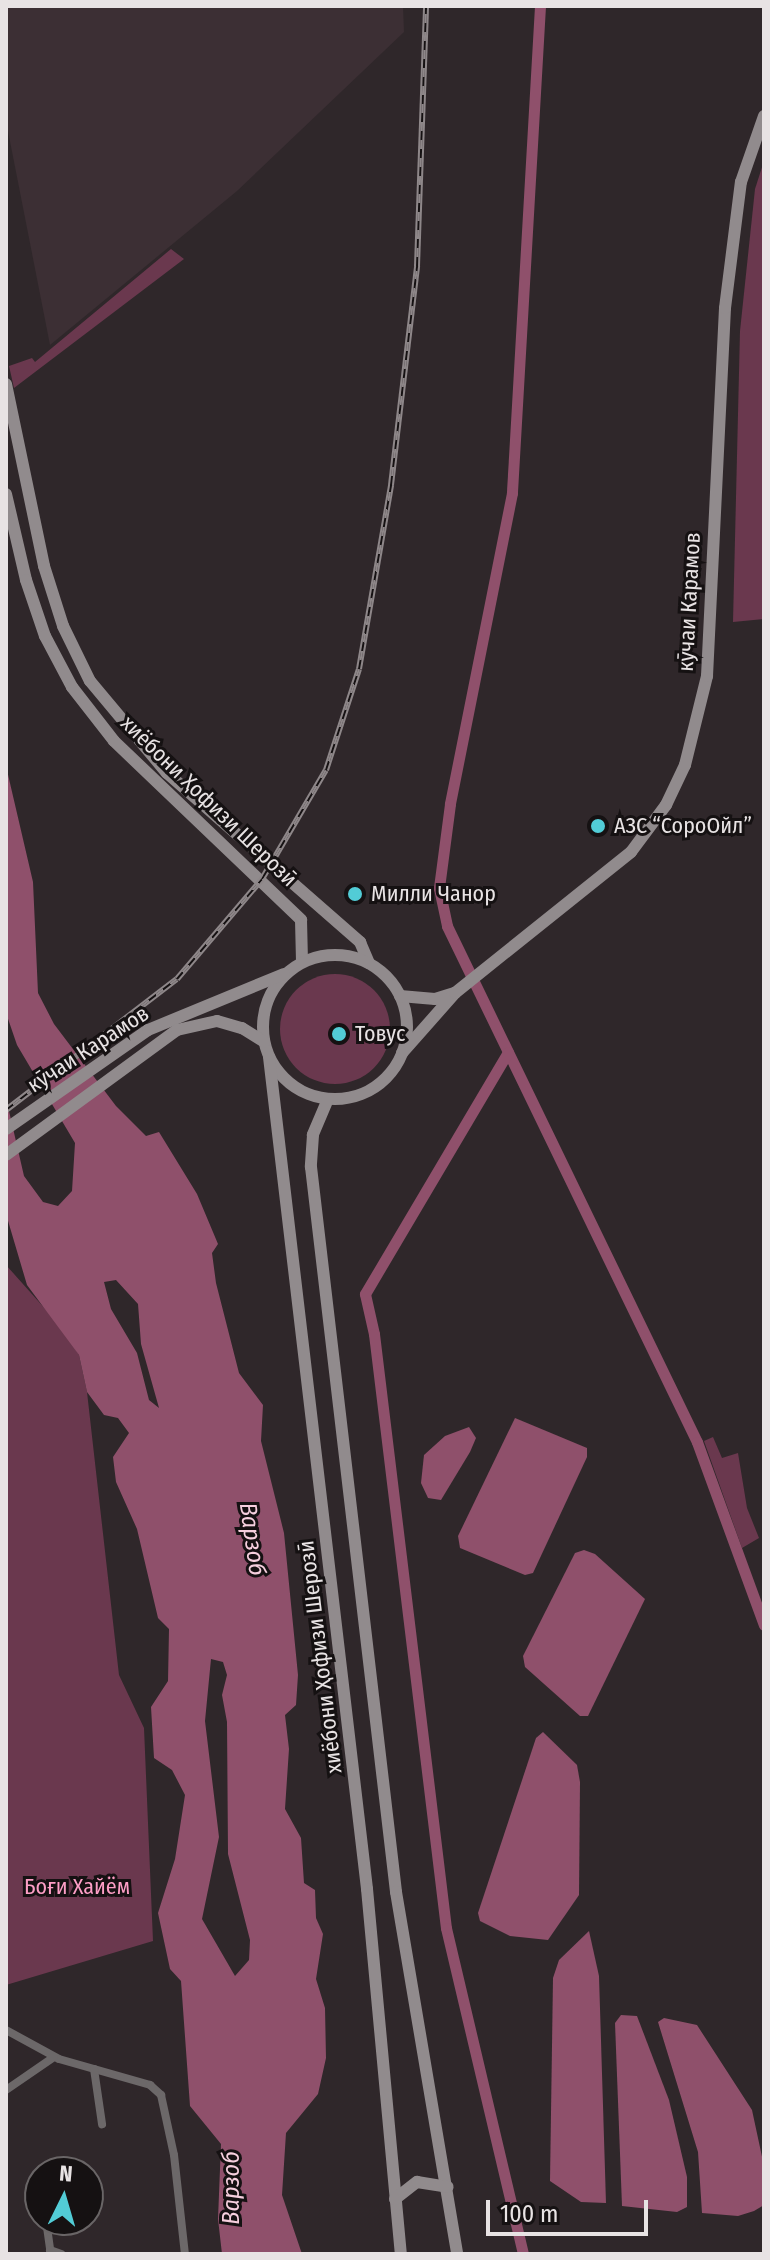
<!DOCTYPE html>
<html>
<head>
<meta charset="utf-8">
<style>
	body { margin:0 }
	#map { position:relative; width:770px; height:2260px; overflow:hidden; background:#2f272a; font-family:"Fira Sans Condensed",sans-serif }
	div>[style] { position:absolute }
	.built>* { inset:0; background:#3c2f34 }
	.green>* { inset:0; background:#6a384e }
	.round { border-radius:50% }
	.water>* { inset:0; background:#8f506b }
	.canal>* { height:11px; margin:-5.5px; padding:0 5.5px; transform-origin:5.5px; border-radius:5.5px; background:#8f506b }
	.minor>* { height:8px; margin:-4px; padding:0 4px; transform-origin:4px; border-radius:4px; background:#6c6869 }
	.secondary>* { height:12px; margin:-6px; padding:0 6px; transform-origin:6px; border-radius:6px; background:#918b8d }
	.secondary>.ring { margin:-6px; padding:0; box-sizing:content-box; background:none; border:12px solid #918b8d; border-radius:50% }
	.rail>* { height:6px; margin-top:-3px; transform-origin:0; background:repeating-linear-gradient(90deg,#151112 0 9px,#8e8789 0 18px); box-sizing:border-box; border-block:2px solid #8e8789 }
	.dots>* { width:22px; height:22px; translate:-50% -50%; box-sizing:border-box; border:4px solid #151112; border-radius:50% }
	span { translate:-50% -50%; white-space:nowrap; text-align:center; line-height:1.15; -webkit-text-stroke:6px #151112; paint-order:stroke }
	.street-label { font-size:22px; color:#e8e3e4 }
	.poi-label { font-size:22px; color:#e8e3e4 }
	.left { translate:0 -50%; text-align:left }
	.park-label { font-size:22px; color:#fd9ec6 }
	.water-label { font-size:24px; color:#f6cfde; font-style:italic }
	.frame { position:absolute; inset:0; border:8px solid #e8e3e4; pointer-events:none }
	.north { position:absolute; left:24px; top:2156px; width:80px; height:80px; box-sizing:border-box; background:#151112; border:2px solid #696566; border-radius:50%; rotate:5deg; font-size:22px; font-weight:700; line-height:32px; text-align:center; color:#e8e3e4 }
	.north::after { content:''; display:block; margin:auto; width:28px; height:36px; background:#52ccd6; clip-path:polygon(50% 0,100% 100%,50% 72%,0 100%) }
	.scale { position:absolute; left:486px; top:2200px; width:162px; height:36px; box-sizing:border-box; border:4px solid #e8e3e4; border-top:0; padding-left:10px; font-size:24px; line-height:28px; white-space:nowrap; color:#e8e3e4; -webkit-text-stroke:6px #151112; paint-order:stroke }
</style>
</head>
<body>
<div id="map">
	<div class="built">
		<i style="clip-path:polygon(6px 6px,403px 6px,404px 32px,237px 191px,50px 345px,6px 121px)"></i>
	</div>
	<div class="green">
		<i style="clip-path:polygon(764px 161px,764px 619px,733px 622px,740px 331px,755px 189px)"></i>
		<i style="clip-path:polygon(171px 249px,184px 259px,14px 388px,9px 366px,32px 358px,35px 362px)"></i>
		<i class="round" style="left:280px;top:974px;width:110px;height:110px"></i>
		<i style="clip-path:polygon(6px 1265px,64px 1330px,79px 1355px,87px 1392px,119px 1675px,144px 1728px,153px 1941px,6px 1985px)"></i>
		<i style="clip-path:polygon(713px 1437px,722px 1458px,738px 1453px,747px 1508px,759px 1538px,742px 1548px,704px 1441px)"></i>
	</div>
	<div class="water">
		<i style="clip-path:polygon(evenodd,6px 766px,33px 882px,38px 993px,54px 1024px,116px 1106px,146px 1136px,159px 1132px,197px 1194px,218px 1244px,212px 1253px,216px 1283px,239px 1373px,263px 1405px,261px 1441px,284px 1533px,298px 1675px,296px 1705px,285px 1715px,289px 1749px,285px 1809px,301px 1838px,304px 1883px,315px 1890px,316px 1918px,323px 1934px,316px 1979px,325px 2008px,326px 2058px,318px 2094px,286px 2133px,282px 2195px,302px 2254px,222px 2254px,218px 2219px,221px 2144px,190px 2106px,181px 1981px,170px 1969px,158px 1913px,175px 1859px,185px 1795px,172px 1770px,154px 1758px,151px 1707px,168px 1681px,169px 1629px,158px 1618px,137px 1529px,116px 1482px,113px 1457px,129px 1433px,118px 1418px,104px 1415px,87px 1392px,79px 1355px,27px 1285px,6px 1214px,6px 1098px,24px 1176px,43px 1202px,58px 1206px,72px 1191px,75px 1143px,17px 1045px,6px 1013px,6px 766px,116px 1280px,138px 1304px,141px 1344px,159px 1408px,149px 1400px,137px 1353px,111px 1309px,104px 1282px,116px 1280px,6px 766px,211px 1659px,223px 1662px,227px 1675px,222px 1695px,227px 1722px,228px 1854px,250px 1940px,249px 1960px,235px 1976px,202px 1919px,219px 1837px,205px 1721px,211px 1659px)"></i>
		<i style="clip-path:polygon(515px 1418px,587px 1448px,587px 1457px,533px 1573px,525px 1575px,460px 1548px,458px 1536px)"></i>
		<i style="clip-path:polygon(469px 1427px,476px 1438px,470px 1452px,441px 1500px,428px 1498px,421px 1483px,424px 1455px,445px 1436px)"></i>
		<i style="clip-path:polygon(584px 1550px,595px 1554px,645px 1599px,588px 1716px,580px 1716px,525px 1667px,523px 1656px,575px 1553px)"></i>
		<i style="clip-path:polygon(543px 1732px,577px 1765px,580px 1782px,579px 1895px,548px 1940px,510px 1936px,480px 1921px,478px 1913px,536px 1738px)"></i>
		<i style="clip-path:polygon(589px 1931px,599px 1976px,606px 2203px,581px 2202px,550px 2181px,553px 1978px,559px 1960px)"></i>
		<i style="clip-path:polygon(621px 2015px,637px 2016px,669px 2100px,687px 2177px,687px 2207px,677px 2212px,622px 2206px,615px 2023px)"></i>
		<i style="clip-path:polygon(664px 2018px,697px 2025px,752px 2110px,764px 2166px,764px 2205px,754px 2211px,738px 2216px,702px 2213px,698px 2152px,658px 2022px)"></i>
	</div>
	<div class="canal">
		<i style="left:540px;top:6px;width:488px;rotate:93.3deg"></i>
		<i style="left:512px;top:493px;width:317px;rotate:101.3deg"></i>
		<i style="left:450px;top:804px;width:85px;rotate:97.5deg"></i>
		<i style="left:439px;top:888px;width:39px;rotate:78deg"></i>
		<i style="left:447px;top:926px;width:573px;rotate:64.15deg"></i>
		<i style="left:697px;top:1442px;width:195px;rotate:69.9deg"></i>
		<i style="left:508px;top:1052px;width:281px;rotate:120.6deg"></i>
		<i style="left:365px;top:1294px;width:41px;rotate:77.3deg"></i>
		<i style="left:374px;top:1334px;width:598px;rotate:83.09deg"></i>
		<i style="left:446px;top:1928px;width:335px;rotate:76.7deg"></i>
	</div>
	<div class="minor">
		<i style="left:6px;top:2030px;width:60px;rotate:28.7deg"></i>
		<i style="left:59px;top:2059px;width:95px;rotate:15.9deg"></i>
		<i style="left:150px;top:2085px;width:15px;rotate:42deg"></i>
		<i style="left:161px;top:2095px;width:61px;rotate:77.8deg"></i>
		<i style="left:174px;top:2155px;width:100px;rotate:83.7deg"></i>
		<i style="left:94px;top:2069px;width:56px;rotate:81.7deg"></i>
		<i style="left:6px;top:2090px;width:58px;rotate:-34.5deg"></i>
		<i style="left:46px;top:2220px;width:30px;rotate:82deg"></i>
		<i style="left:50px;top:2250px;width:12px;rotate:20deg"></i>
	</div>
	<div class="secondary">
		<i style="left:6px;top:384px;width:186px;rotate:78.2deg"></i>
		<i style="left:44px;top:566px;width:63px;rotate:72.4deg"></i>
		<i style="left:63px;top:626px;width:61px;rotate:63.9deg"></i>
		<i style="left:90px;top:681px;width:120px;rotate:50.1deg"></i>
		<i style="left:167px;top:773px;width:257px;rotate:41.2deg"></i>
		<i style="left:360px;top:942px;width:23px;rotate:67deg"></i>
		<i style="left:6px;top:494px;width:88px;rotate:76.9deg"></i>
		<i style="left:26px;top:580px;width:59px;rotate:71.3deg"></i>
		<i style="left:45px;top:636px;width:58px;rotate:62.1deg"></i>
		<i style="left:72px;top:687px;width:68px;rotate:52.1deg"></i>
		<i style="left:114px;top:741px;width:259px;rotate:43.7deg"></i>
		<i style="left:301px;top:920px;width:42px;rotate:88.6deg"></i>
		<i class="ring" style="left:263px;top:955px;width:132px;height:132px"></i>
		<i style="left:400px;top:996px;width:35px;rotate:5deg"></i>
		<i style="left:435px;top:999px;width:21px;rotate:-17deg"></i>
		<i style="left:402px;top:1053px;width:80px;rotate:-48.5deg"></i>
		<i style="left:455px;top:993px;width:226px;rotate:-38.7deg"></i>
		<i style="left:631px;top:852px;width:59px;rotate:-53.3deg"></i>
		<i style="left:666px;top:805px;width:44px;rotate:-64.6deg"></i>
		<i style="left:685px;top:765px;width:92px;rotate:-76.1deg"></i>
		<i style="left:707px;top:676px;width:368px;rotate:-87.2deg"></i>
		<i style="left:725px;top:308px;width:127px;rotate:-82.8deg"></i>
		<i style="left:741px;top:182px;width:70px;rotate:-70.8deg"></i>
		<i style="left:269px;top:1057px;width:838px;rotate:83.28deg"></i>
		<i style="left:367px;top:1889px;width:367px;rotate:84.7deg"></i>
		<i style="left:328px;top:1099px;width:39px;rotate:113deg"></i>
		<i style="left:313px;top:1135px;width:32px;rotate:94deg"></i>
		<i style="left:311px;top:1167px;width:730px;rotate:83.31deg"></i>
		<i style="left:396px;top:1892px;width:367px;rotate:80.4deg"></i>
		<i style="left:6px;top:1129px;width:173px;rotate:-34.9deg"></i>
		<i style="left:148px;top:1030px;width:147px;rotate:-22.4deg"></i>
		<i style="left:6px;top:1155px;width:212px;rotate:-36.2deg"></i>
		<i style="left:177px;top:1030px;width:41px;rotate:-12.7deg"></i>
		<i style="left:217px;top:1021px;width:26px;rotate:16deg"></i>
		<i style="left:242px;top:1028px;width:26px;rotate:32deg"></i>
		<i style="left:395px;top:2199px;width:28px;rotate:-38deg"></i>
		<i style="left:417px;top:2182px;width:31px;rotate:9deg"></i>
	</div>
	<div class="rail">
		<i style="left:6px;top:1110px;width:215px;rotate:-37.5deg"></i>
		<i style="left:177px;top:979px;width:131px;rotate:-49.6deg"></i>
		<i style="left:262px;top:879px;width:126px;rotate:-59.6deg"></i>
		<i style="left:326px;top:770px;width:106px;rotate:-71.9deg"></i>
		<i style="left:359px;top:669px;width:187px;rotate:-80.1deg"></i>
		<i style="left:391px;top:485px;width:221px;rotate:-83.2deg"></i>
		<i style="left:417px;top:266px;width:260px;rotate:-88deg"></i>
	</div>
	<div class="dots">
		<i style="left:598px;top:826px;background:#52ccd6"></i>
		<i style="left:355px;top:894px;background:#52ccd6"></i>
		<i style="left:339px;top:1034px;background:#52ccd6"></i>
	</div>
	<div class="street-label">
		<span style="left:689px;top:602px;rotate:-87deg">кӯчаи Карамов</span>
		<span style="left:209px;top:801px;rotate:44deg">хиёбони Ҳофизи Шерозӣ</span>
		<span style="left:88px;top:1049px;rotate:-33deg">кӯчаи Карамов</span>
		<span style="left:320px;top:1657px;rotate:-97deg">хиёбони Ҳофизи Шерозӣ</span>
	</div>
	<div class="poi-label">
		<span class="left" style="left:614px;top:826px">АЗС “СороОйл”</span>
		<span class="left" style="left:371px;top:894px">Милли Чанор</span>
		<span class="left" style="left:355px;top:1034px">Товус</span>
	</div>
	<div class="park-label">
		<span style="left:77px;top:1887px">Боғи Хайём</span>
	</div>
	<div class="water-label">
		<span style="left:252px;top:1539px;rotate:82deg">Варзоб</span>
		<span style="left:232px;top:2188px;rotate:-90deg">Варзоб</span>
	</div>
	<div class="frame"></div>
	<div class="north">N</div>
	<div class="scale">100 m</div>
</div>
</body>
</html>
